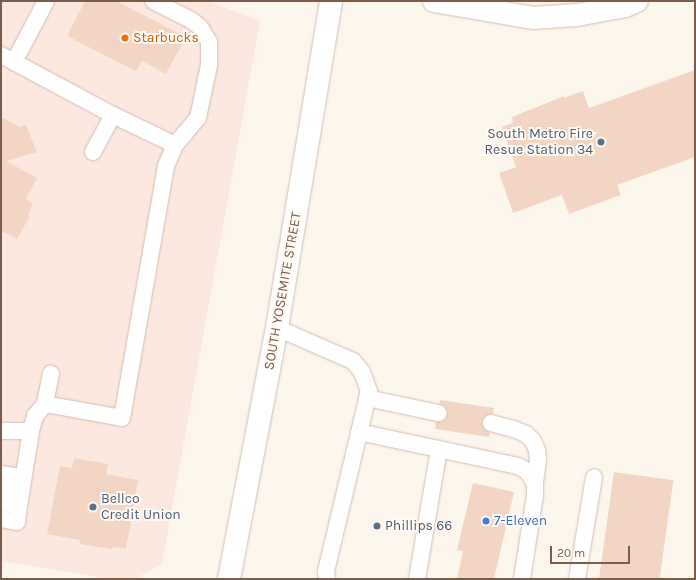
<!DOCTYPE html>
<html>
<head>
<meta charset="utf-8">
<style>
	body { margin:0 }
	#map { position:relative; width:696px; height:580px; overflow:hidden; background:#fdf6ec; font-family:Karla,sans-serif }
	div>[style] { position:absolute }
	.commercial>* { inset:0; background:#fde8e0 }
	.building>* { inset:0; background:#f3d5c3; transform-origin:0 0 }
	.roads { filter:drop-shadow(0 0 1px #d1beb0) drop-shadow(0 0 1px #d1beb0) }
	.lane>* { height:16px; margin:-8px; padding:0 8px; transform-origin:8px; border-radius:8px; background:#fff }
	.street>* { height:22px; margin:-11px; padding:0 11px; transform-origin:11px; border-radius:11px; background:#fff }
	.secondary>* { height:22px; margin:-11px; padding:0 11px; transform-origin:11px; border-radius:11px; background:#fff }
	.dots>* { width:11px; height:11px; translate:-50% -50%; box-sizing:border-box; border:2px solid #fffaf3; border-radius:50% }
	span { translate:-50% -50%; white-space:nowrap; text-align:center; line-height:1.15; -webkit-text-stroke:4px #fffaf3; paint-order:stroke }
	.food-label { font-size:14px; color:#c56008 }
	.left { translate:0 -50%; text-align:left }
	.service-label { font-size:14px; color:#4e5e75 }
	.right { translate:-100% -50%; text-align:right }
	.street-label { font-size:14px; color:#7a5c4d }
	.shop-label { font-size:14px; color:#366cbe }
	.frame { position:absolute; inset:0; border:2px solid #7a5c4d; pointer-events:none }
	.scale { position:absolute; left:550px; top:546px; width:80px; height:18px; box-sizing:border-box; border:2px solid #7a5c4d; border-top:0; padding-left:5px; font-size:12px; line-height:14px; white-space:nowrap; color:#7a5c4d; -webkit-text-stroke:3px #fffaf3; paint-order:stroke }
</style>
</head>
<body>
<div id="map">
	<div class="commercial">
		<i style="clip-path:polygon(1px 1px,209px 1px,260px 21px,162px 564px,135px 579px,111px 579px,1px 561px)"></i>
	</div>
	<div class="building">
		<i style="clip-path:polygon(85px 1px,116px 1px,186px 37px,166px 74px,142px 61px,136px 71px,67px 36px)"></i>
		<i style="clip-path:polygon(695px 70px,695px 157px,617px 185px,621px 195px,569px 214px,562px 195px,513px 213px,499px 173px,516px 167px,502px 127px,513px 123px,512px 117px,564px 96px,564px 98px,583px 91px,589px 108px)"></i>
		<i style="clip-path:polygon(1px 117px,20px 127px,26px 125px,37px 152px,6px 161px,37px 178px,26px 199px,33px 204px,28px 214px,30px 216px,17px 239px,1px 231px)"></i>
		<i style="clip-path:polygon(440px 400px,494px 408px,493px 414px,485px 416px,482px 421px,484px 429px,490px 433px,489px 437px,435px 429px,436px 422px,445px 420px,447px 415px,445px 406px,439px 404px)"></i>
		<i style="clip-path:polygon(74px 458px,108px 464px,106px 474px,138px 480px,126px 549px,113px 547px,112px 549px,80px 544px,80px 540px,47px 534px,60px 466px,72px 468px)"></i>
		<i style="left:614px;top:472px;width:60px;height:108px;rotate:8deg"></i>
		<i style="clip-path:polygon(473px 483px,514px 492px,494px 579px,457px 579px,463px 551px,457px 550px)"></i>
	</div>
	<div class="roads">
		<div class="lane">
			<i style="left:1px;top:55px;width:127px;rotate:28.2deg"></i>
			<i style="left:113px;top:115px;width:69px;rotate:25.8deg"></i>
			<i style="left:14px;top:62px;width:69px;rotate:-62.3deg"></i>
			<i style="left:93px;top:152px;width:42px;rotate:-61.6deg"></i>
			<i style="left:277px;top:328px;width:83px;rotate:23.5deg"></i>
			<i style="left:353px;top:361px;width:14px;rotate:51deg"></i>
			<i style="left:362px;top:372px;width:20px;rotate:70deg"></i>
			<i style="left:369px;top:391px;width:186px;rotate:103.4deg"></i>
			<i style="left:326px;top:572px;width:7px;rotate:82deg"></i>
			<i style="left:367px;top:398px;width:73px;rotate:11.9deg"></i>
			<i style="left:45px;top:404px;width:78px;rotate:10.3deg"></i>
			<i style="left:122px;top:418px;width:256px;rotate:-80.1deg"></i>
			<i style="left:166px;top:166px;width:23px;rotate:-67deg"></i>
			<i style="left:175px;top:145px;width:35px;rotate:-50deg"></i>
			<i style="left:198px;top:118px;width:54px;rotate:-78.3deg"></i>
			<i style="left:209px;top:65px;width:23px;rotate:-90deg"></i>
			<i style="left:209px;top:42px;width:17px;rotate:-121deg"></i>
			<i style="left:200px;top:27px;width:11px;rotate:-142deg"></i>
			<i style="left:191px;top:20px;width:42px;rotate:-153.4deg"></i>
			<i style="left:491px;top:423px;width:24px;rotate:15deg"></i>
			<i style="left:514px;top:429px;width:13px;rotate:23deg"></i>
			<i style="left:526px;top:434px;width:10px;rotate:45deg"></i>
			<i style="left:533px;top:441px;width:10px;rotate:66deg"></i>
			<i style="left:537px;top:450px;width:9px;rotate:84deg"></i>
			<i style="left:538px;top:459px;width:25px;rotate:97deg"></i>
			<i style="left:1px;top:431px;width:30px"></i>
			<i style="left:359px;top:432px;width:163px;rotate:12.1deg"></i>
			<i style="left:518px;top:466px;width:10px;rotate:29deg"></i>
			<i style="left:527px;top:471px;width:15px;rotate:58deg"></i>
			<i style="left:535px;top:484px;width:11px;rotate:90deg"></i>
			<i style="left:535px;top:495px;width:85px;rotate:98.8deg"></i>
			<i style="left:1px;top:474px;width:22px;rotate:8deg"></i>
			<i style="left:1px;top:487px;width:20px;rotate:9deg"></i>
			<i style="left:1px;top:503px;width:18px;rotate:9deg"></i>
			<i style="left:19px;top:506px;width:76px;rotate:-80.9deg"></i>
			<i style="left:31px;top:431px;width:16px;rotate:-75deg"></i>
			<i style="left:35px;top:416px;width:16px;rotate:-50deg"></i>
			<i style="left:45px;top:404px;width:31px;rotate:-79deg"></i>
			<i style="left:1px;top:519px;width:16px;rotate:11deg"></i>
			<i style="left:17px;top:522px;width:16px;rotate:-83deg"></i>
			<i style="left:417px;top:579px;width:132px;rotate:-80.4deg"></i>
			<i style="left:577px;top:579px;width:103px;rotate:-80.5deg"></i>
		</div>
		<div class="street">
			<i style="left:434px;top:1px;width:100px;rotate:9.7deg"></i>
			<i style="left:533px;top:18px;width:44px;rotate:-3.9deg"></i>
			<i style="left:577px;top:15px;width:49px;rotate:-10.6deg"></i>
			<i style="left:625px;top:6px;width:13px;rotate:-23deg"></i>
		</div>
		<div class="secondary">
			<i style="left:229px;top:579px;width:256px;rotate:-79.2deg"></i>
			<i style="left:277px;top:328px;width:331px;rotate:-80.6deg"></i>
		</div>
	</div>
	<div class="dots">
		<i style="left:125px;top:38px;background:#e8710a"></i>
		<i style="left:601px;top:142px;background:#5c6f8a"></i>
		<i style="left:93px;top:507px;background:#5c6f8a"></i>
		<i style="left:486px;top:521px;background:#3f7fe0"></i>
		<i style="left:377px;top:526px;background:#5c6f8a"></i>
	</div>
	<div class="food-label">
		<span class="left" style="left:133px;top:38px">Starbucks</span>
	</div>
	<div class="service-label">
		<span class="right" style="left:593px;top:142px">South Metro Fire<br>Resue Station 34</span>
		<span class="left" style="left:101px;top:507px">Bellco<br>Credit Union</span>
		<span class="left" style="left:385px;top:526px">Phillips 66</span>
	</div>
	<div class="street-label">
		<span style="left:283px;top:291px;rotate:-80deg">SOUTH YOSEMITE STREET</span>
	</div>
	<div class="shop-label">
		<span class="left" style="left:494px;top:521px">7-Eleven</span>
	</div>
	<div class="frame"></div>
	<div class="scale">20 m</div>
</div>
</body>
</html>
